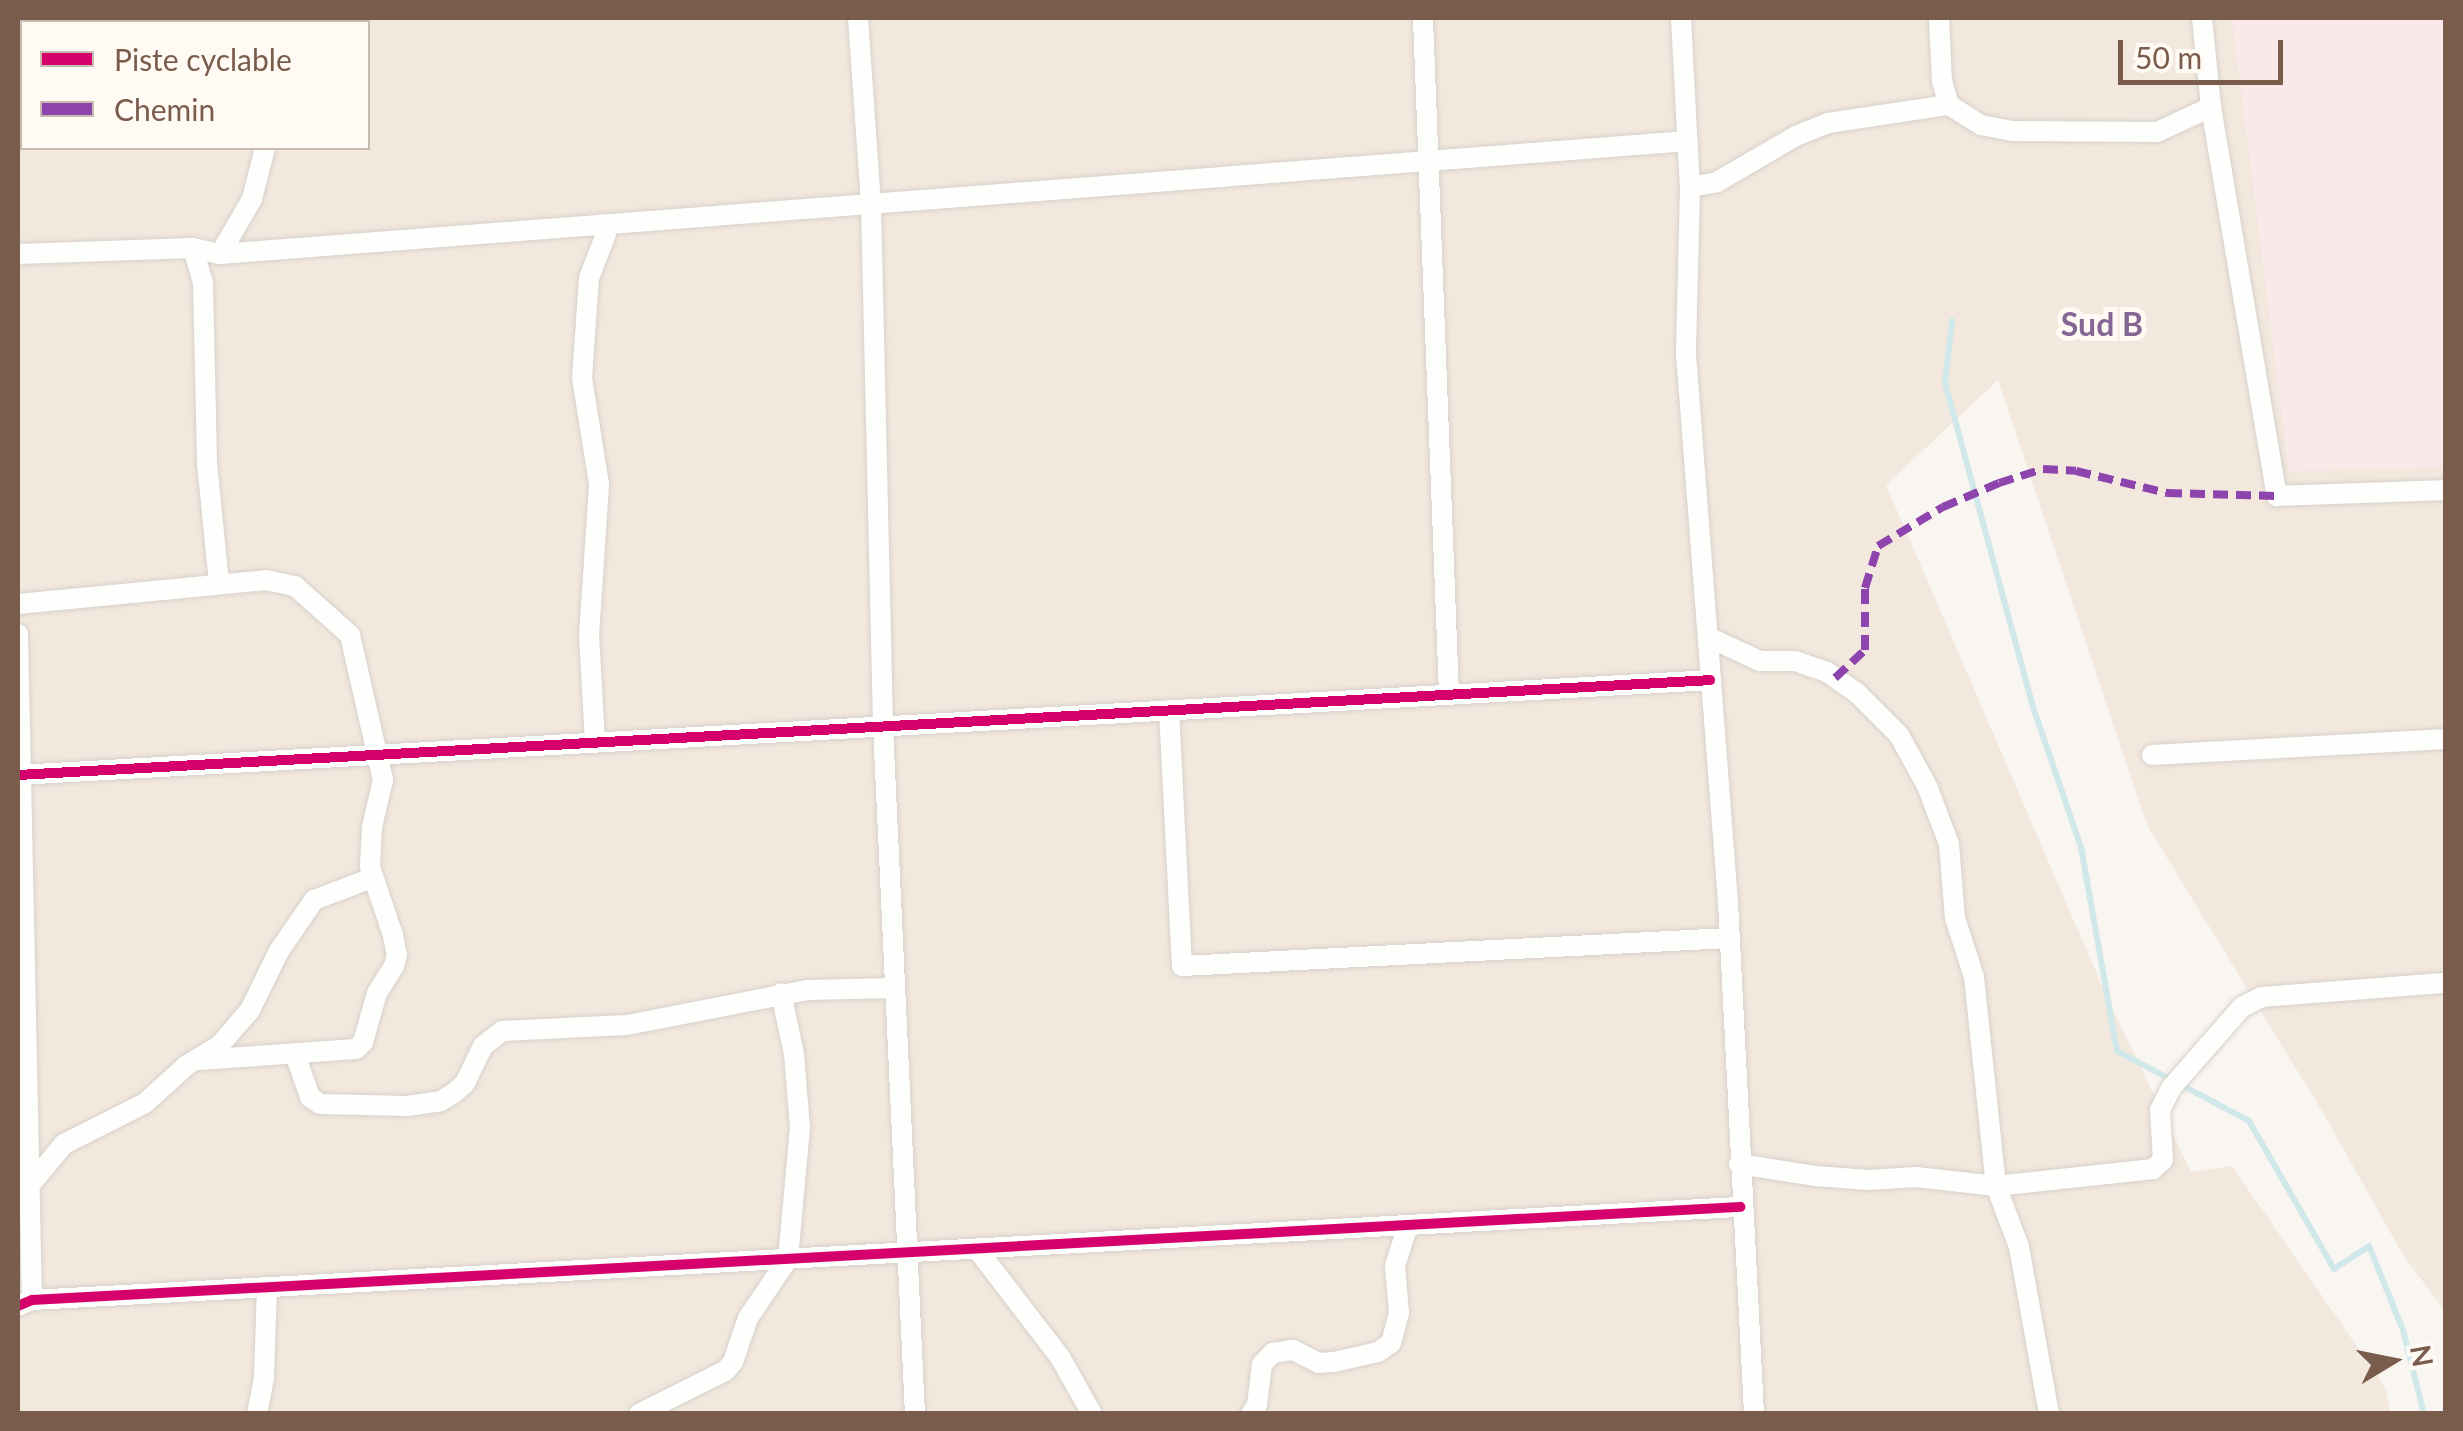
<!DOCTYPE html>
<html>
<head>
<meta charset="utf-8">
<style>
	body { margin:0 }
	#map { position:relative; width:2463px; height:1431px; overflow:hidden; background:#f9f5f0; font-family:Lato,sans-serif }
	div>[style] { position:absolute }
	.residential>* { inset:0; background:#f2e8de }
	.medical>* { inset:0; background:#fae9e9 }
	.stream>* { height:6px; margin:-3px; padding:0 3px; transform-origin:3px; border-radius:3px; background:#d0e8ea }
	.roads { filter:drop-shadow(0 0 2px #d7d1cb) drop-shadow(0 0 2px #d7d1cb) }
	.street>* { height:20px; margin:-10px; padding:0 10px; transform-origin:10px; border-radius:10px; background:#fefefd }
	.quiet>* { height:8px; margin-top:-4px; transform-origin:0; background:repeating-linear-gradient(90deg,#8e44ad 0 15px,transparent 0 23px) }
	.cycleway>* { height:10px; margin:-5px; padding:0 5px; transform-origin:5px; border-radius:5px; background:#d6006c }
	span { translate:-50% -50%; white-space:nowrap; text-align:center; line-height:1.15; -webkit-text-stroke:10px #fffaf3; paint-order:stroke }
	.quarter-label { font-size:32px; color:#846695; font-weight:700 }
	.frame { position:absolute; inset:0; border:20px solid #7a5c4d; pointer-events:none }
	.legend { position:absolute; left:20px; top:20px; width:350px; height:130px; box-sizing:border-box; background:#fffaf3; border:2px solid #cabbb1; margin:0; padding:12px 18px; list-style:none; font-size:30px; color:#7a5c4d }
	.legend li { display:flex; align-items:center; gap:20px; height:50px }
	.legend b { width:50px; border:2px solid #cabbb1 }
	.north { position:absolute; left:2343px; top:1311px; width:100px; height:100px; -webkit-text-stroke:8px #fffaf3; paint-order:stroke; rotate:80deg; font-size:28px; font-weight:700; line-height:40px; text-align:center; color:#7a5c4d }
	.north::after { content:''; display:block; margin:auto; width:35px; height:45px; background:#7a5c4d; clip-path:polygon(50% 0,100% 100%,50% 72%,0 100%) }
	.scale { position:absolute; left:2118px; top:40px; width:165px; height:45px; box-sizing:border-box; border:5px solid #7a5c4d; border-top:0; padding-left:12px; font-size:30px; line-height:35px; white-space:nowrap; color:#7a5c4d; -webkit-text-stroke:8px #fffaf3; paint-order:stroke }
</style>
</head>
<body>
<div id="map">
	<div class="residential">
		<i style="clip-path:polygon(evenodd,18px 18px,2445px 18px,2445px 1311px,2403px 1255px,2322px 1111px,2147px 825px,1998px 380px,1886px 485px,2109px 1002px,2191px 1172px,2232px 1166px,2385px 1387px,2391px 1413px,18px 1413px,18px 18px,22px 22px,368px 22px,368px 148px,22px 148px,22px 22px)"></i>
	</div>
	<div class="medical">
		<i style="clip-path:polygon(2232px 18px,2445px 18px,2445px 467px,2289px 471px)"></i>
	</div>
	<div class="stream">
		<i style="left:1952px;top:321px;width:62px;rotate:96.4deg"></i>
		<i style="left:1945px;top:383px;width:333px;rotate:74.8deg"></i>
		<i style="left:2032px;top:704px;width:151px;rotate:71.1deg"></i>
		<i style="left:2081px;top:847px;width:207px;rotate:80deg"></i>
		<i style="left:2117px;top:1051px;width:149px;rotate:27.9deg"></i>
		<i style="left:2249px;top:1121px;width:171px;rotate:60.1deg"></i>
		<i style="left:2334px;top:1269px;width:42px;rotate:-33.3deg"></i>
		<i style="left:2369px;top:1246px;width:91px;rotate:68deg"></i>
		<i style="left:2403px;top:1330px;width:87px;rotate:76deg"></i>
	</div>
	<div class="roads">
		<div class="street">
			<i style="left:269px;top:18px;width:4px;rotate:76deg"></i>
			<i style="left:858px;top:18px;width:186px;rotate:86deg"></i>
			<i style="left:871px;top:204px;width:522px;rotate:88.68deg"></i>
			<i style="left:883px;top:726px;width:689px;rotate:87.34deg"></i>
			<i style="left:1423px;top:18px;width:676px;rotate:87.8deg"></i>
			<i style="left:1681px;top:18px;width:169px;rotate:87deg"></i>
			<i style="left:1690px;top:187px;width:167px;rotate:91.4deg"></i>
			<i style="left:1686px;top:354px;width:550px;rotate:85.62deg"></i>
			<i style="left:1728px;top:902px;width:513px;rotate:87.09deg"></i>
			<i style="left:1939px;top:18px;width:63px;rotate:87.3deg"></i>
			<i style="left:1942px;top:81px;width:25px;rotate:74deg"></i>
			<i style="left:1949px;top:105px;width:38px;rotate:32deg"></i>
			<i style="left:1981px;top:125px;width:33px;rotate:11deg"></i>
			<i style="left:2013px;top:131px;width:144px;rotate:0.4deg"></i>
			<i style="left:2157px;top:132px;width:60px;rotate:-24.8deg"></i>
			<i style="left:2202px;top:18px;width:89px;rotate:84.2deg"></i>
			<i style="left:2211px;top:107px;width:395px;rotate:80.4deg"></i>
			<i style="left:2277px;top:496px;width:169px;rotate:-2deg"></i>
			<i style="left:1690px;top:187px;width:27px;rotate:-10deg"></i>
			<i style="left:1717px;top:182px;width:91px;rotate:-30.2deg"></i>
			<i style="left:1796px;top:136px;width:35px;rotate:-22deg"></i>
			<i style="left:1828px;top:123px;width:122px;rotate:-8.5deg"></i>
			<i style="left:193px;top:248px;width:37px;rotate:74deg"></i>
			<i style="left:203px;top:284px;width:179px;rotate:88.7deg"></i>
			<i style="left:207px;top:463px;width:121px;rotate:84.3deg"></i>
			<i style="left:18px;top:254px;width:175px;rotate:-2deg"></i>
			<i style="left:193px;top:248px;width:28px;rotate:13deg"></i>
			<i style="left:220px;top:254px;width:1472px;rotate:-4.4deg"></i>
			<i style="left:220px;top:254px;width:64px;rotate:-59.8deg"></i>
			<i style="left:252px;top:199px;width:53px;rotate:-75.7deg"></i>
			<i style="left:18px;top:604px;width:249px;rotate:-5.5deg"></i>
			<i style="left:266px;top:580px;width:30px;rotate:12deg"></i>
			<i style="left:295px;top:586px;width:74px;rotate:41.7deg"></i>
			<i style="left:350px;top:635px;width:149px;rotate:77.2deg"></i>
			<i style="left:383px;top:780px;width:48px;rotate:103.2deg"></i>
			<i style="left:372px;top:827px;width:40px;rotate:92.9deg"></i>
			<i style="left:370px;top:867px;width:72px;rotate:71.3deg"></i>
			<i style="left:393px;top:935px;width:20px;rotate:79deg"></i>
			<i style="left:397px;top:955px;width:11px;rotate:105deg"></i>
			<i style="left:394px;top:966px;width:32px;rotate:122deg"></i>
			<i style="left:377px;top:993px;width:51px;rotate:105.9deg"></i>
			<i style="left:363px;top:1042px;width:10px;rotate:135deg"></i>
			<i style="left:356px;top:1049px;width:157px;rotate:176deg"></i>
			<i style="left:18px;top:634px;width:666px;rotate:88.8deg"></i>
			<i style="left:1708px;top:637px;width:57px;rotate:24.8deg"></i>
			<i style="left:1760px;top:661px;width:35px"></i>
			<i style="left:1795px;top:661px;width:34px;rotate:19deg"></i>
			<i style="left:1827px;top:672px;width:37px;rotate:35deg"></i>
			<i style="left:1857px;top:693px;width:59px;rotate:45deg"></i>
			<i style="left:1899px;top:735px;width:58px;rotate:61.2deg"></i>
			<i style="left:1927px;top:786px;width:62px;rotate:69.2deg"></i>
			<i style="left:1949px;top:844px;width:74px;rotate:85.4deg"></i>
			<i style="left:1955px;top:918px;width:62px;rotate:72.1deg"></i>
			<i style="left:1974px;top:977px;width:210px;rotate:84deg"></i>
			<i style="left:1996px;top:1186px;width:65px;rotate:69.3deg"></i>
			<i style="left:2019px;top:1247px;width:170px;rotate:79.8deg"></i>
			<i style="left:1169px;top:710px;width:256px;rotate:87.1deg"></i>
			<i style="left:1182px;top:966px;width:548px;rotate:-2.93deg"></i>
			<i style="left:595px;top:742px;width:106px;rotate:-93.2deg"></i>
			<i style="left:589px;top:636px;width:152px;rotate:-86.2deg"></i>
			<i style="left:599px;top:484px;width:107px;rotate:-99.1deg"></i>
			<i style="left:582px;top:378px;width:100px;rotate:-86deg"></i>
			<i style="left:589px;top:278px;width:47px;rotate:-68.9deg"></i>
			<i style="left:606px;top:234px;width:10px;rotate:-107deg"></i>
			<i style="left:2152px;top:755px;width:294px;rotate:-3.1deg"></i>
			<i style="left:18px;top:775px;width:1695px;rotate:-3.21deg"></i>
			<i style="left:295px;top:1054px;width:46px;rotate:70.8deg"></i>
			<i style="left:310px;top:1097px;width:12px;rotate:35deg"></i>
			<i style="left:320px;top:1104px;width:87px;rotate:1.3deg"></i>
			<i style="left:407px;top:1106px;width:34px;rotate:-8deg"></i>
			<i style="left:441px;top:1101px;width:15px;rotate:-32deg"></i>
			<i style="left:454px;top:1093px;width:15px;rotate:-42deg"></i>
			<i style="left:465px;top:1083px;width:41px;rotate:-64.1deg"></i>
			<i style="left:483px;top:1046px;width:24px;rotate:-38deg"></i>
			<i style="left:502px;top:1031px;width:125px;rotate:-2.7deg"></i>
			<i style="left:627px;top:1025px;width:183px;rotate:-11deg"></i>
			<i style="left:807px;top:990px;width:87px;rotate:-1.3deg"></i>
			<i style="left:1739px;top:1164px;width:78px;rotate:8.9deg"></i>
			<i style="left:1816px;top:1176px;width:52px;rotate:4.4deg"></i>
			<i style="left:1868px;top:1180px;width:48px;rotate:-3.6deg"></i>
			<i style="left:1916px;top:1177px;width:81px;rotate:6.4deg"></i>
			<i style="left:1996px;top:1186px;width:158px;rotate:-6.2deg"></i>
			<i style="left:2153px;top:1169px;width:13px;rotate:-42deg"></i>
			<i style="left:2163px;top:1160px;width:50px;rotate:-93.4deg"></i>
			<i style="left:2160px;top:1110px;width:25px;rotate:-63deg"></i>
			<i style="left:2171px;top:1088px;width:108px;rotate:-48.8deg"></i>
			<i style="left:2242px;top:1007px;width:22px;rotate:-27deg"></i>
			<i style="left:2262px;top:997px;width:185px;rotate:-4.4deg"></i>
			<i style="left:29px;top:1186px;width:55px;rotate:-50.2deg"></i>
			<i style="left:64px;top:1144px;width:91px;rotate:-26.8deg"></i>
			<i style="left:145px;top:1103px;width:57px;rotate:-42.1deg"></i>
			<i style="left:187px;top:1065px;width:37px;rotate:-31deg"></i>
			<i style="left:219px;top:1046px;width:48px;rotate:-49.3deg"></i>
			<i style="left:250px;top:1010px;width:66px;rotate:-63.8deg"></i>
			<i style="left:279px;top:951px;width:62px;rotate:-55.5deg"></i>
			<i style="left:314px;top:900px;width:62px;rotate:-20.8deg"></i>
			<i style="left:977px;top:1249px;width:136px;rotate:52.5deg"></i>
			<i style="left:1060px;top:1357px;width:65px;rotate:60.7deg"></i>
			<i style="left:18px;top:1306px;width:15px;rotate:-23deg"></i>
			<i style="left:32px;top:1300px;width:1711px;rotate:-3.12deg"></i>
			<i style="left:257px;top:1414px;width:38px;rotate:-79deg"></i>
			<i style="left:264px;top:1377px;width:90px;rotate:-88.1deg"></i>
			<i style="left:639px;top:1414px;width:96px;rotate:-26.6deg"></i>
			<i style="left:725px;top:1371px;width:12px;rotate:-48deg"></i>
			<i style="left:733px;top:1362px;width:46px;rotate:-71.2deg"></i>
			<i style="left:748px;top:1318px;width:71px;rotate:-55.9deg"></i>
			<i style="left:788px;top:1259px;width:132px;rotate:-84.8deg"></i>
			<i style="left:800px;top:1128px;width:74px;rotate:-94.6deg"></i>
			<i style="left:794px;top:1054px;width:62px;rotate:-102deg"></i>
			<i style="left:1251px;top:1414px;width:11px;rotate:-56deg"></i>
			<i style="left:1257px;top:1405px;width:41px;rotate:-83deg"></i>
			<i style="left:1262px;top:1364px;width:16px;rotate:-45deg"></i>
			<i style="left:1273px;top:1353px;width:20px;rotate:-9deg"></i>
			<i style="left:1293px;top:1350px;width:28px;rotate:27deg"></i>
			<i style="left:1318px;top:1363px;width:16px;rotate:-4deg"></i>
			<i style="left:1334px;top:1362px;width:45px;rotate:-12.8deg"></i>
			<i style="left:1378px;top:1352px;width:16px;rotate:-35deg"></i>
			<i style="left:1391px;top:1343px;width:31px;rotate:-75deg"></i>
			<i style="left:1399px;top:1313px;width:47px;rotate:-94.9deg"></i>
			<i style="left:1395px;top:1266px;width:43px;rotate:-72.4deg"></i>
		</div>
	</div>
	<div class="quiet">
		<i style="left:1835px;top:678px;width:41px;rotate:-43deg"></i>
		<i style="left:1865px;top:650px;width:62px;rotate:-90deg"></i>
		<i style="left:1865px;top:588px;width:44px;rotate:-72.8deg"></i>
		<i style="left:1878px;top:546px;width:76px;rotate:-31deg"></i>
		<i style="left:1943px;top:507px;width:61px;rotate:-23.2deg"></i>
		<i style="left:1999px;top:483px;width:46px;rotate:-17.7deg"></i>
		<i style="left:2043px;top:469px;width:33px;rotate:3deg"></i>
		<i style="left:2076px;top:471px;width:94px;rotate:13.6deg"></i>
		<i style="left:2167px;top:493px;width:110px;rotate:1.6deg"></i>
	</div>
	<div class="cycleway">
		<i style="left:18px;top:775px;width:1695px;rotate:-3.21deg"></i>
		<i style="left:18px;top:1306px;width:15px;rotate:-23deg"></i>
		<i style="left:32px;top:1300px;width:1711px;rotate:-3.12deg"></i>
	</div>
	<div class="quarter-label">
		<span style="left:2102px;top:324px">Sud B</span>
	</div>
	<div class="frame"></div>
	<ul class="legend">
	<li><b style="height:12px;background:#d6006c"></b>Piste cyclable</li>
	<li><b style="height:12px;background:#8e44ad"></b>Chemin</li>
	</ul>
	<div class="north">N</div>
	<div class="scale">50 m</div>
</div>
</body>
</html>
